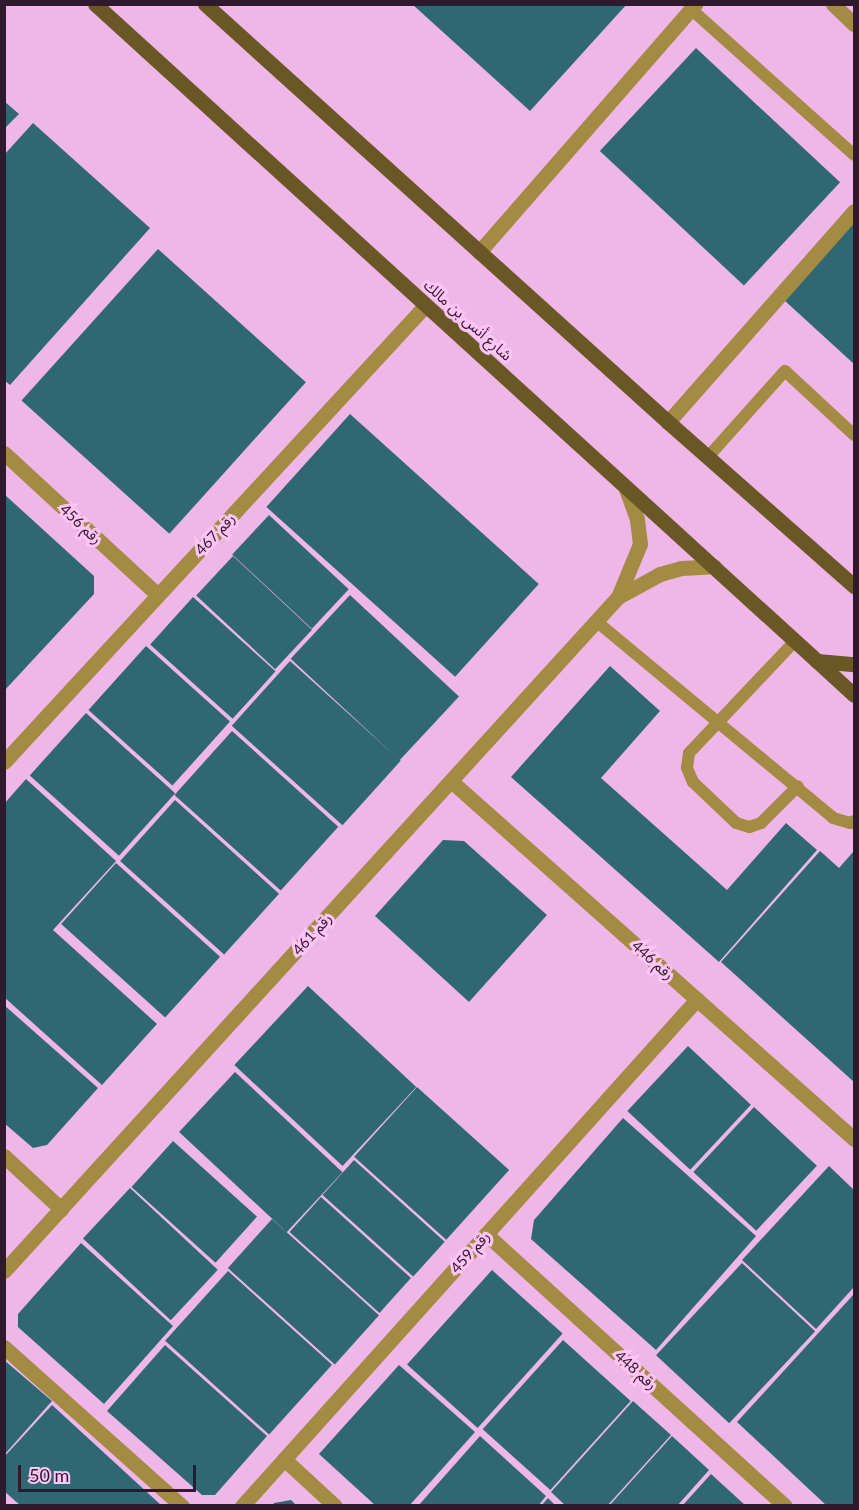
<!DOCTYPE html>
<html>
<head>
<meta charset="utf-8">
<style>
	body { margin:0 }
	#map { position:relative; width:859px; height:1510px; overflow:hidden; background:#efb7e8; font-family:Lato,"Noto Sans Arabic",sans-serif }
	div>[style] { position:absolute }
	.building>* { inset:0; background:#2f6873; transform-origin:0 0 }
	.lane>* { height:12px; margin:-6px; padding:0 6px; transform-origin:6px; border-radius:6px; background:#a38b43 }
	.street>* { height:15px; margin:-7.5px; padding:0 7.5px; transform-origin:7.5px; border-radius:7.5px; background:#a38b43 }
	.primary>* { height:15px; margin:-7.5px; padding:0 7.5px; transform-origin:7.5px; border-radius:7.5px; background:#695825 }
	span { translate:-50% -50%; white-space:nowrap; text-align:center; line-height:1.15; -webkit-text-stroke:6px #fdc4f5; paint-order:stroke }
	.street-label { font-size:15px; color:#2e1a2c }
	.frame { position:absolute; inset:0; border:6px solid #2e1a2c; pointer-events:none }
	.scale { position:absolute; left:18px; top:1465px; width:178px; height:27px; box-sizing:border-box; border:3px solid #2e1a2c; border-top:0; padding-left:8px; font-size:18px; line-height:21px; white-space:nowrap; color:#2e1a2c; -webkit-text-stroke:4px #fdc4f5; paint-order:stroke }
</style>
</head>
<body>
<div id="map">
	<div class="building">
		<i style="clip-path:polygon(412px 4px,627px 4px,530px 111px)"></i>
		<i style="left:696px;top:48px;width:197px;height:141px;rotate:43deg"></i>
		<i style="clip-path:polygon(4px 101px,19px 114px,4px 129px)"></i>
		<i style="clip-path:polygon(33px 123px,150px 228px,10px 385px,4px 380px,4px 155px)"></i>
		<i style="clip-path:polygon(854px 222px,854px 364px,784px 300px)"></i>
		<i style="left:158px;top:249px;width:199px;height:204px;rotate:42deg"></i>
		<i style="left:350px;top:414px;width:254px;height:125px;rotate:42deg"></i>
		<i style="clip-path:polygon(4px 494px,94px 576px,94px 594px,4px 691px)"></i>
		<i style="left:269px;top:515px;width:109px;height:54px;rotate:43deg"></i>
		<i style="left:233px;top:556px;width:108px;height:54px;rotate:43deg"></i>
		<i style="left:350px;top:595px;width:149px;height:87px;rotate:43deg"></i>
		<i style="left:193px;top:597px;width:111px;height:64px;rotate:42deg"></i>
		<i style="left:146px;top:646px;width:113px;height:86px;rotate:42deg"></i>
		<i style="left:290px;top:661px;width:149px;height:87px;rotate:42deg"></i>
		<i style="clip-path:polygon(610px 666px,660px 711px,601px 778px,727px 890px,786px 823px,817px 850px,719px 962px,511px 777px)"></i>
		<i style="left:86px;top:713px;width:120px;height:84px;rotate:42deg"></i>
		<i style="left:232px;top:731px;width:143px;height:86px;rotate:42deg"></i>
		<i style="clip-path:polygon(26px 779px,116px 861px,53px 930px,157px 1024px,102px 1085px,4px 997px,4px 804px)"></i>
		<i style="left:175px;top:800px;width:140px;height:82px;rotate:42deg"></i>
		<i style="clip-path:polygon(443px 840px,464px 841px,547px 915px,469px 1002px,375px 916px)"></i>
		<i style="clip-path:polygon(820px 851px,839px 868px,854px 851px,854px 1082px,721px 962px)"></i>
		<i style="left:116px;top:863px;width:140px;height:82px;rotate:42deg"></i>
		<i style="left:308px;top:986px;width:148px;height:108px;rotate:43deg"></i>
		<i style="clip-path:polygon(4px 1005px,98px 1088px,47px 1145px,33px 1148px,4px 1123px)"></i>
		<i style="left:688px;top:1046px;width:86px;height:89px;rotate:43deg"></i>
		<i style="left:235px;top:1072px;width:147px;height:82px;rotate:43deg"></i>
		<i style="left:417px;top:1087px;width:124px;height:94px;rotate:42deg"></i>
		<i style="left:754px;top:1107px;width:86px;height:89px;rotate:43deg"></i>
		<i style="clip-path:polygon(623px 1118px,756px 1236px,656px 1350px,531px 1239px,534px 1220px)"></i>
		<i style="left:173px;top:1141px;width:113px;height:62px;rotate:42deg"></i>
		<i style="left:354px;top:1160px;width:122px;height:47px;rotate:42deg"></i>
		<i style="clip-path:polygon(829px 1166px,854px 1190px,854px 1287px,816px 1329px,742px 1260px)"></i>
		<i style="left:130px;top:1188px;width:120px;height:69px;rotate:43deg"></i>
		<i style="left:321px;top:1197px;width:121px;height:47px;rotate:42deg"></i>
		<i style="left:272px;top:1219px;width:144px;height:66px;rotate:42deg"></i>
		<i style="clip-path:polygon(81px 1243px,173px 1326px,104px 1404px,18px 1327px,18px 1314px)"></i>
		<i style="left:742px;top:1263px;width:100px;height:126px;rotate:43deg"></i>
		<i style="left:492px;top:1270px;width:95px;height:127px;rotate:42deg"></i>
		<i style="left:228px;top:1271px;width:140px;height:94px;rotate:42deg"></i>
		<i style="clip-path:polygon(854px 1294px,854px 1506px,827px 1506px,737px 1422px)"></i>
		<i style="left:563px;top:1340px;width:91px;height:120px;rotate:42deg"></i>
		<i style="clip-path:polygon(165px 1345px,267px 1436px,215px 1495px,202px 1495px,107px 1411px)"></i>
		<i style="clip-path:polygon(4px 1360px,52px 1401px,4px 1455px)"></i>
		<i style="clip-path:polygon(399px 1365px,475px 1432px,409px 1506px,376px 1506px,319px 1454px)"></i>
		<i style="clip-path:polygon(633px 1401px,671px 1435px,607px 1506px,566px 1506px,551px 1492px)"></i>
		<i style="clip-path:polygon(52px 1405px,162px 1506px,21px 1506px,4px 1491px,4px 1457px)"></i>
		<i style="clip-path:polygon(480px 1436px,546px 1496px,538px 1506px,418px 1506px)"></i>
		<i style="clip-path:polygon(672px 1436px,709px 1470px,677px 1506px,609px 1506px)"></i>
		<i style="clip-path:polygon(711px 1474px,746px 1506px,682px 1506px)"></i>
		<i style="clip-path:polygon(548px 1498px,556px 1506px,541px 1506px)"></i>
		<i style="clip-path:polygon(291px 1500px,297px 1506px,272px 1506px,274px 1503px)"></i>
	</div>
	<div class="lane">
		<i style="left:692px;top:10px;width:217px;rotate:41.8deg"></i>
		<i style="left:708px;top:457px;width:115px;rotate:-48.2deg"></i>
		<i style="left:785px;top:371px;width:94px;rotate:42.8deg"></i>
		<i style="left:596px;top:621px;width:308px;rotate:39.7deg"></i>
		<i style="left:833px;top:818px;width:18px;rotate:16deg"></i>
		<i style="left:850px;top:823px;width:4px;rotate:-27deg"></i>
		<i style="left:795px;top:641px;width:154px;rotate:133.4deg"></i>
		<i style="left:689px;top:753px;width:15px;rotate:98deg"></i>
		<i style="left:687px;top:768px;width:15px;rotate:67deg"></i>
		<i style="left:693px;top:782px;width:59px;rotate:43.6deg"></i>
		<i style="left:736px;top:823px;width:14px;rotate:17deg"></i>
		<i style="left:749px;top:827px;width:13px;rotate:-18deg"></i>
		<i style="left:761px;top:823px;width:52px;rotate:-45deg"></i>
	</div>
	<div class="street">
		<i style="left:833px;top:4px;width:29px;rotate:44deg"></i>
		<i style="left:479px;top:252px;width:329px;rotate:-48.9deg"></i>
		<i style="left:668px;top:422px;width:281px;rotate:-48.6deg"></i>
		<i style="left:4px;top:453px;width:209px;rotate:42.7deg"></i>
		<i style="left:618px;top:597px;width:48px;rotate:-28.7deg"></i>
		<i style="left:660px;top:574px;width:22px;rotate:-16deg"></i>
		<i style="left:681px;top:568px;width:33px;rotate:-3deg"></i>
		<i style="left:4px;top:762px;width:621px;rotate:-47.29deg"></i>
		<i style="left:451px;top:781px;width:539px;rotate:41.62deg"></i>
		<i style="left:4px;top:1156px;width:78px;rotate:42.9deg"></i>
		<i style="left:486px;top:1234px;width:404px;rotate:42.3deg"></i>
		<i style="left:4px;top:1271px;width:912px;rotate:-47.67deg"></i>
		<i style="left:618px;top:597px;width:57px;rotate:-67.5deg"></i>
		<i style="left:640px;top:544px;width:25px;rotate:-97deg"></i>
		<i style="left:637px;top:519px;width:32px;rotate:-110deg"></i>
		<i style="left:4px;top:1347px;width:239px;rotate:41.8deg"></i>
		<i style="left:284px;top:1459px;width:69px;rotate:42.7deg"></i>
		<i style="left:242px;top:1506px;width:681px;rotate:-48.09deg"></i>
	</div>
	<div class="primary">
		<i style="left:95px;top:4px;width:976px;rotate:42.3deg"></i>
		<i style="left:817px;top:661px;width:37px;rotate:5deg"></i>
		<i style="left:205px;top:4px;width:624px;rotate:42.08deg"></i>
		<i style="left:668px;top:422px;width:248px;rotate:41.4deg"></i>
		<i style="left:817px;top:661px;width:50px;rotate:42.6deg"></i>
	</div>
	<div class="street-label">
		<span style="left:468px;top:320px;rotate:42deg">شارع أنس بن مالك</span>
		<span style="left:81px;top:524px;rotate:43deg">رقم 456</span>
		<span style="left:215px;top:534px;rotate:-47deg">رقم 467</span>
		<span style="left:312px;top:934px;rotate:-48deg">رقم 461</span>
		<span style="left:653px;top:960px;rotate:42deg">رقم 446</span>
		<span style="left:470px;top:1252px;rotate:-48deg">رقم 459</span>
		<span style="left:636px;top:1370px;rotate:42deg">رقم 448</span>
	</div>
	<div class="frame"></div>
	<div class="scale">50 m</div>
</div>
</body>
</html>
